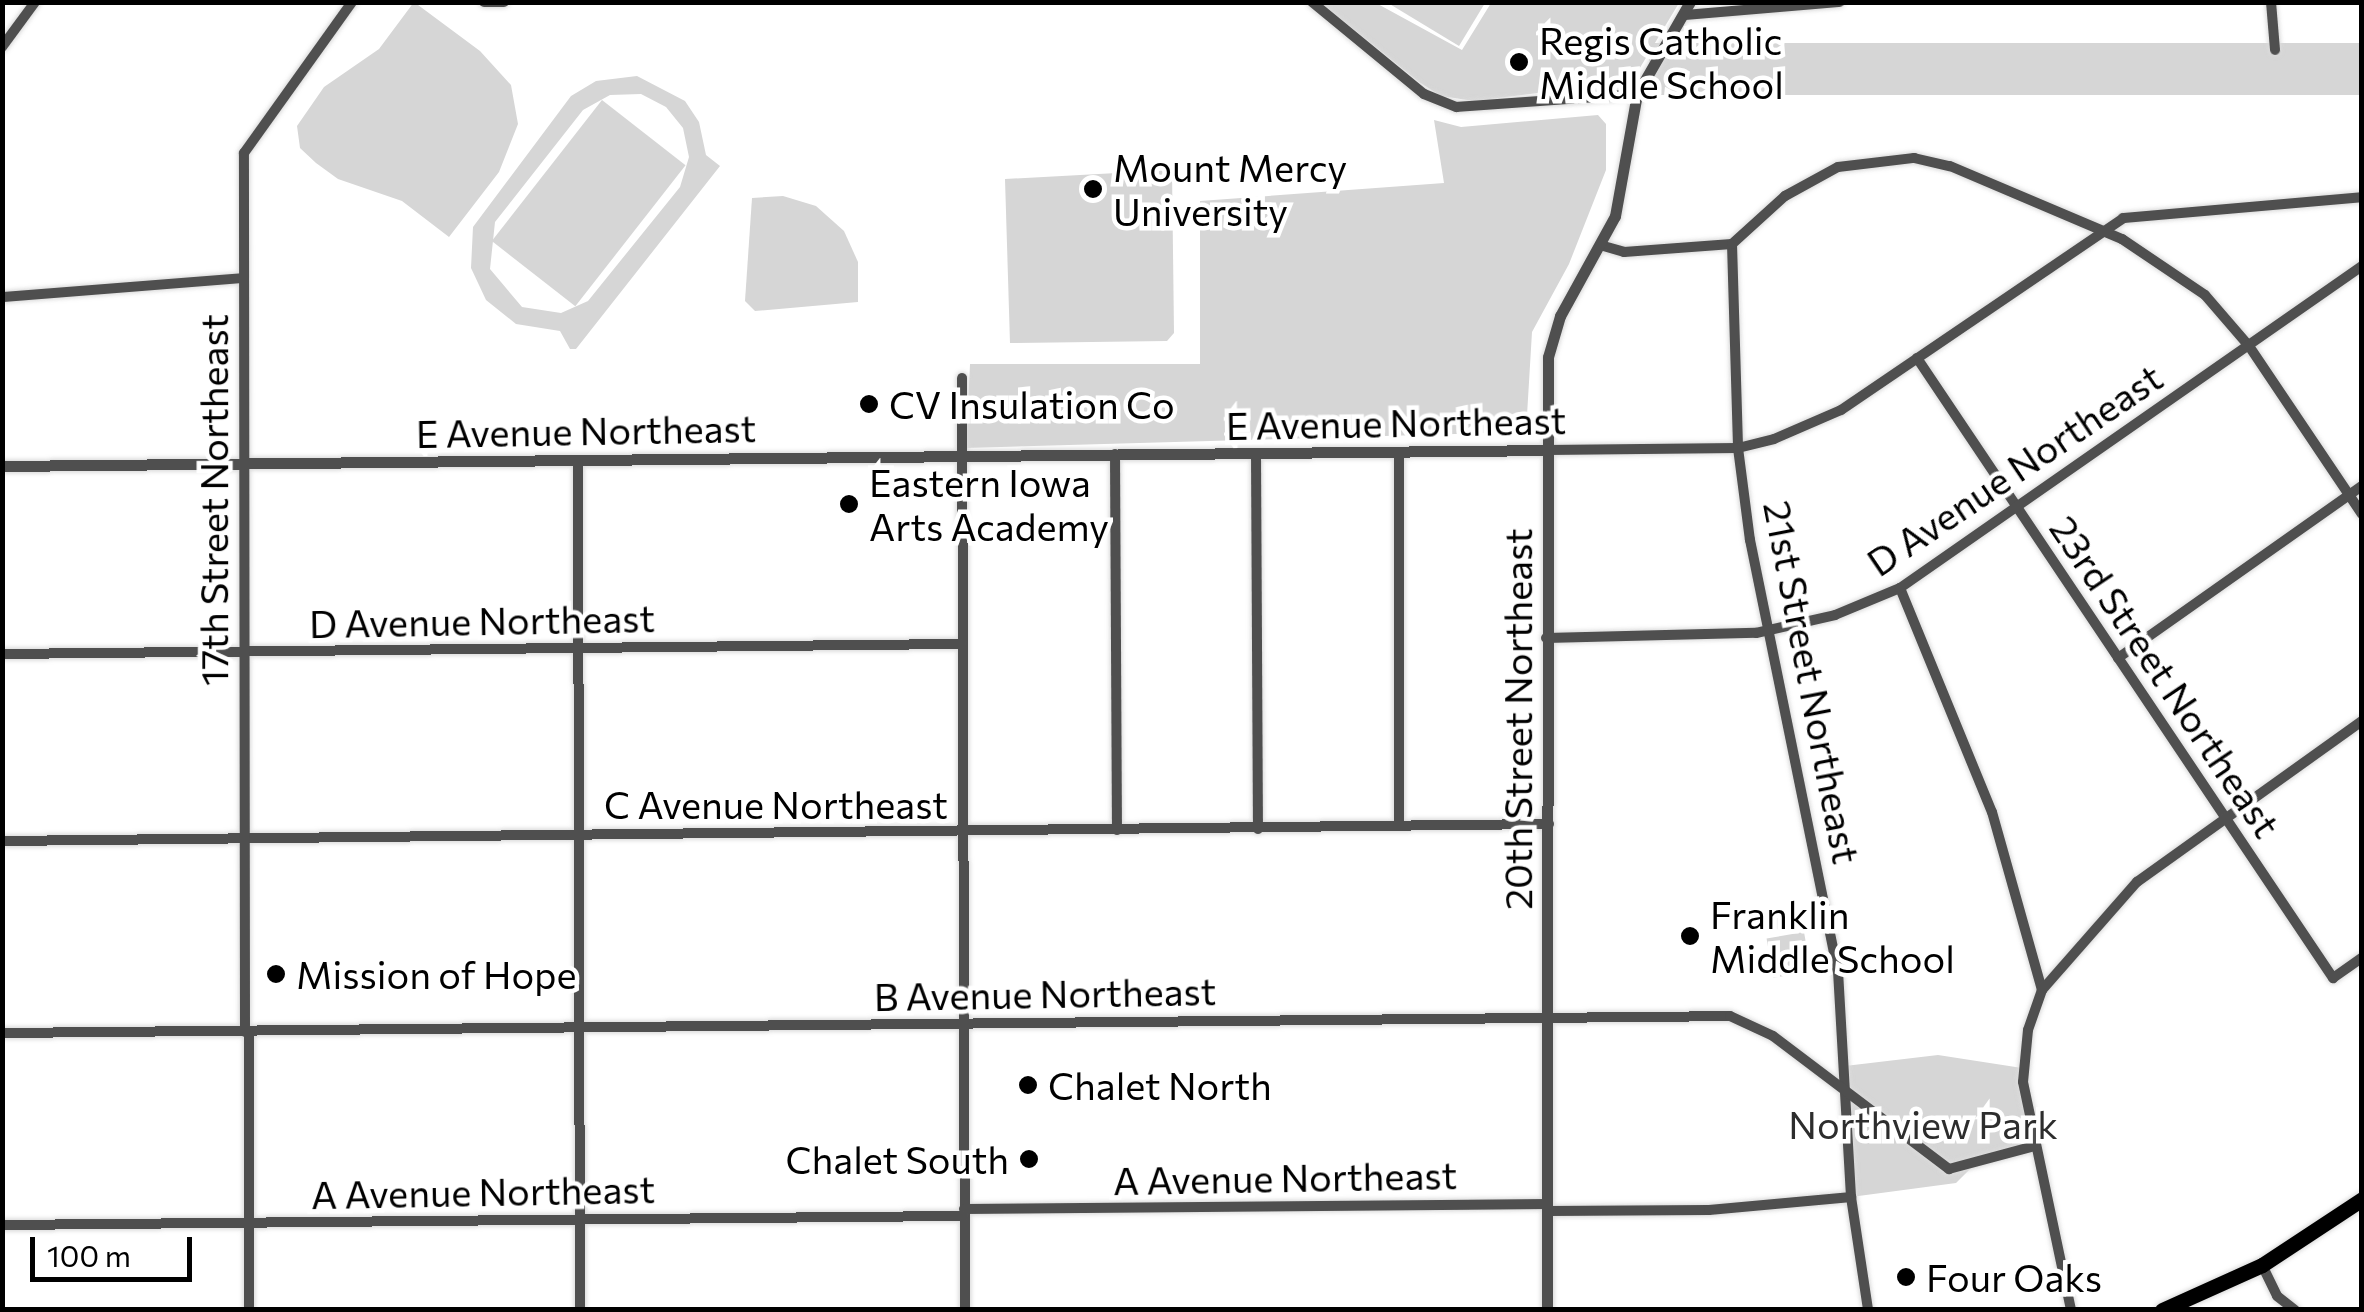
<!DOCTYPE html>
<html>
<head>
<meta charset="utf-8">
<style>
	body { margin:0 }
	#map { position:relative; width:2364px; height:1312px; overflow:hidden; background:#fff; font-family:Commissioner,sans-serif }
	div>[style] { position:absolute }
	.green>* { inset:0; background:#d6d6d6; transform-origin:0 0 }
	.roads { filter:drop-shadow(0 0 2px #dbdbdb) drop-shadow(0 0 2px #dbdbdb) }
	.minor>* { height:10px; margin:-5px; padding:0 5px; transform-origin:5px; border-radius:5px; background:#4f4f4f }
	.tertiary>* { height:11px; margin:-5.5px; padding:0 5.5px; transform-origin:5.5px; border-radius:5.5px; background:#4f4f4f }
	.primary>* { height:15px; margin:-7.5px; padding:0 7.5px; transform-origin:7.5px; border-radius:7.5px; background:#000 }
	.dots>* { width:28px; height:28px; translate:-50% -50%; box-sizing:border-box; border:5px solid #fff; border-radius:50% }
	span { translate:-50% -50%; white-space:nowrap; text-align:center; line-height:1.15; -webkit-text-stroke:9px #fff; paint-order:stroke }
	.poi-label { font-size:38px; color:#000 }
	.left { translate:0 -50%; text-align:left }
	.right { translate:-100% -50%; text-align:right }
	.street-label { font-size:38px; color:#000 }
	.park-label { font-size:38px; color:#2d2d2d }
	.frame { position:absolute; inset:0; border:5px solid #000; pointer-events:none }
	.scale { position:absolute; left:30px; top:1237px; width:162px; height:45px; box-sizing:border-box; border:5px solid #000; border-top:0; padding-left:12px; font-size:30px; line-height:35px; white-space:nowrap; color:#000; -webkit-text-stroke:8px #fff; paint-order:stroke }
</style>
</head>
<body>
<div id="map">
	<div class="green">
		<i style="clip-path:polygon(414px 2px,480px 51px,511px 85px,518px 124px,499px 172px,449px 237px,402px 201px,338px 179px,316px 163px,300px 148px,297px 126px,324px 87px,379px 49px)"></i>
		<i style="clip-path:polygon(1321px 3px,1376px 3px,1462px 50px,1491px 3px,1679px 3px,1632px 81px,1474px 101px,1441px 96px,1419px 82px)"></i>
		<i style="clip-path:polygon(1388px 3px,1485px 2px,1485px 3px,1459px 46px)"></i>
		<i style="left:2361px;top:43px;width:52px;height:712px;rotate:90deg"></i>
		<i style="clip-path:polygon(evenodd,637px 76px,685px 101px,699px 122px,706px 155px,720px 166px,576px 349px,570px 349px,560px 331px,516px 324px,486px 300px,471px 268px,473px 227px,571px 96px,596px 81px,637px 76px,641px 94px,666px 107px,683px 128px,689px 157px,680px 187px,588px 301px,561px 313px,522px 307px,490px 269px,495px 222px,583px 110px,610px 95px,641px 94px)"></i>
		<i style="left:602px;top:100px;width:106px;height:179px;rotate:38deg"></i>
		<i style="clip-path:polygon(1598px 115px,1606px 124px,1606px 170px,1569px 264px,1532px 332px,1526px 432px,966px 448px,970px 364px,1200px 364px,1200px 201px,1444px 183px,1434px 120px,1461px 127px)"></i>
		<i style="clip-path:polygon(1172px 170px,1174px 333px,1167px 341px,1010px 343px,1005px 179px)"></i>
		<i style="clip-path:polygon(783px 196px,816px 206px,844px 231px,858px 262px,858px 302px,755px 311px,745px 301px,752px 198px)"></i>
		<i style="left:1800px;top:908px;width:17px;height:38px;rotate:80deg"></i>
		<i style="left:1804px;top:932px;width:17px;height:38px;rotate:80deg"></i>
		<i style="left:1808px;top:954px;width:18px;height:38px;rotate:81deg"></i>
		<i style="clip-path:polygon(1938px 1055px,2022px 1068px,2035px 1146px,1971px 1168px,1956px 1183px,1851px 1197px,1845px 1066px)"></i>
	</div>
	<div class="roads">
		<div class="minor">
			<i style="left:484px;top:2px;width:20px"></i>
			<i style="left:1312px;top:2px;width:145px;rotate:39.4deg"></i>
			<i style="left:1424px;top:94px;width:35px;rotate:22deg"></i>
			<i style="left:1457px;top:107px;width:180px;rotate:-4.1deg"></i>
			<i style="left:2271px;top:2px;width:48px;rotate:85.2deg"></i>
			<i style="left:1684px;top:15px;width:156px;rotate:-4.8deg"></i>
			<i style="left:2px;top:47px;width:56px;rotate:-53.7deg"></i>
			<i style="left:1732px;top:244px;width:204px;rotate:88.3deg"></i>
			<i style="left:1738px;top:448px;width:93px;rotate:82.6deg"></i>
			<i style="left:1750px;top:540px;width:440px;rotate:78.5deg"></i>
			<i style="left:1838px;top:971px;width:226px;rotate:86.7deg"></i>
			<i style="left:1851px;top:1197px;width:114px;rotate:81.4deg"></i>
			<i style="left:1600px;top:245px;width:25px;rotate:16deg"></i>
			<i style="left:1624px;top:252px;width:108px;rotate:-4.2deg"></i>
			<i style="left:1732px;top:244px;width:72px;rotate:-42.2deg"></i>
			<i style="left:1785px;top:196px;width:60px;rotate:-28.7deg"></i>
			<i style="left:1838px;top:167px;width:77px;rotate:-6.8deg"></i>
			<i style="left:1914px;top:158px;width:37px;rotate:13deg"></i>
			<i style="left:1950px;top:166px;width:187px;rotate:23deg"></i>
			<i style="left:2122px;top:239px;width:100px;rotate:34deg"></i>
			<i style="left:2205px;top:295px;width:67px;rotate:49.2deg"></i>
			<i style="left:2249px;top:346px;width:202px;rotate:56.1deg"></i>
			<i style="left:2px;top:297px;width:242px;rotate:-4.5deg"></i>
			<i style="left:1917px;top:358px;width:747px;rotate:56.14deg"></i>
			<i style="left:2333px;top:978px;width:35px;rotate:-35deg"></i>
			<i style="left:962px;top:378px;width:932px;rotate:89.82deg"></i>
			<i style="left:1547px;top:450px;width:191px;rotate:-0.6deg"></i>
			<i style="left:1738px;top:448px;width:37px;rotate:-14deg"></i>
			<i style="left:1774px;top:439px;width:73px;rotate:-23.4deg"></i>
			<i style="left:1841px;top:410px;width:341px;rotate:-34.2deg"></i>
			<i style="left:2123px;top:218px;width:240px;rotate:-5deg"></i>
			<i style="left:1399px;top:452px;width:374px;rotate:90deg"></i>
			<i style="left:1115px;top:454px;width:376px;rotate:89.7deg"></i>
			<i style="left:1256px;top:454px;width:375px;rotate:89.7deg"></i>
			<i style="left:578px;top:460px;width:850px;rotate:89.87deg"></i>
			<i style="left:1900px;top:588px;width:242px;rotate:67.7deg"></i>
			<i style="left:1992px;top:812px;width:185px;rotate:74.3deg"></i>
			<i style="left:2042px;top:990px;width:42px;rotate:109.3deg"></i>
			<i style="left:2028px;top:1030px;width:52px;rotate:95.5deg"></i>
			<i style="left:2023px;top:1082px;width:233px;rotate:78.1deg"></i>
			<i style="left:1546px;top:638px;width:210px;rotate:-1.4deg"></i>
			<i style="left:1756px;top:633px;width:81px;rotate:-12.8deg"></i>
			<i style="left:1835px;top:615px;width:70px;rotate:-22.6deg"></i>
			<i style="left:1900px;top:588px;width:563px;rotate:-34.88deg"></i>
			<i style="left:2px;top:654px;width:960px;rotate:-0.6deg"></i>
			<i style="left:2118px;top:658px;width:299px;rotate:-35.2deg"></i>
			<i style="left:2px;top:841px;width:1547px;rotate:-0.63deg"></i>
			<i style="left:2042px;top:990px;width:144px;rotate:-48.7deg"></i>
			<i style="left:2137px;top:882px;width:277px;rotate:-35.6deg"></i>
			<i style="left:245px;top:1032px;width:879px;rotate:-90.07deg"></i>
			<i style="left:244px;top:153px;width:186px;rotate:-54.4deg"></i>
			<i style="left:249px;top:1032px;width:278px;rotate:90deg"></i>
			<i style="left:2px;top:1033px;width:1728px;rotate:-0.56deg"></i>
			<i style="left:1730px;top:1016px;width:47px;rotate:24.9deg"></i>
			<i style="left:1773px;top:1036px;width:221px;rotate:37.1deg"></i>
			<i style="left:1949px;top:1169px;width:89px;rotate:-15deg"></i>
			<i style="left:964px;top:1209px;width:584px;rotate:-0.49deg"></i>
			<i style="left:1548px;top:1211px;width:161px;rotate:-0.4deg"></i>
			<i style="left:1709px;top:1210px;width:143px;rotate:-5.2deg"></i>
			<i style="left:2px;top:1225px;width:962px;rotate:-0.54deg"></i>
			<i style="left:2262px;top:1265px;width:34px;rotate:64deg"></i>
			<i style="left:2277px;top:1296px;width:23px;rotate:38deg"></i>
		</div>
		<div class="tertiary">
			<i style="left:2px;top:466px;width:1545px;rotate:-0.59deg"></i>
			<i style="left:1547px;top:1310px;width:953px;rotate:-89.94deg"></i>
			<i style="left:1548px;top:357px;width:43px;rotate:-73.7deg"></i>
			<i style="left:1560px;top:316px;width:114px;rotate:-61.2deg"></i>
			<i style="left:1615px;top:216px;width:124px;rotate:-79.8deg"></i>
			<i style="left:1637px;top:94px;width:106px;rotate:-60.1deg"></i>
		</div>
		<div class="primary">
			<i style="left:2162px;top:1310px;width:110px;rotate:-24.2deg"></i>
			<i style="left:2262px;top:1265px;width:120px;rotate:-33.4deg"></i>
		</div>
	</div>
	<div class="dots">
		<i style="left:1519px;top:62px;background:#000"></i>
		<i style="left:1093px;top:189px;background:#000"></i>
		<i style="left:869px;top:404px;background:#000"></i>
		<i style="left:849px;top:504px;background:#000"></i>
		<i style="left:1690px;top:936px;background:#000"></i>
		<i style="left:276px;top:974px;background:#000"></i>
		<i style="left:1028px;top:1085px;background:#000"></i>
		<i style="left:1029px;top:1159px;background:#000"></i>
		<i style="left:1906px;top:1277px;background:#000"></i>
	</div>
	<div class="poi-label">
		<span class="left" style="left:1539px;top:62px">Regis Catholic<br>Middle School</span>
		<span class="left" style="left:1113px;top:189px">Mount Mercy<br>University</span>
		<span class="left" style="left:889px;top:404px">CV Insulation Co</span>
		<span class="left" style="left:869px;top:504px">Eastern Iowa<br>Arts Academy</span>
		<span class="left" style="left:1710px;top:936px">Franklin<br>Middle School</span>
		<span class="left" style="left:296px;top:974px">Mission of Hope</span>
		<span class="left" style="left:1048px;top:1085px">Chalet North</span>
		<span class="right" style="left:1009px;top:1159px">Chalet South</span>
		<span class="left" style="left:1926px;top:1277px">Four Oaks</span>
	</div>
	<div class="street-label">
		<span style="left:1396px;top:422px;rotate:-1deg">E Avenue Northeast</span>
		<span style="left:586px;top:430px;rotate:-1deg">E Avenue Northeast</span>
		<span style="left:2014px;top:469px;rotate:-34deg">D Avenue Northeast</span>
		<span style="left:213px;top:500px;rotate:-90deg">17th Street Northeast</span>
		<span style="left:482px;top:620px;rotate:-1deg">D Avenue Northeast</span>
		<span style="left:2166px;top:676px;rotate:56deg">23rd Street Northeast</span>
		<span style="left:1813px;top:682px;rotate:79deg">21st Street Northeast</span>
		<span style="left:1517px;top:719px;rotate:-90deg">20th Street Northeast</span>
		<span style="left:776px;top:804px">C Avenue Northeast</span>
		<span style="left:1045px;top:993px;rotate:-1deg">B Avenue Northeast</span>
		<span style="left:1285px;top:1177px;rotate:-1deg">A Avenue Northeast</span>
		<span style="left:483px;top:1191px;rotate:-1deg">A Avenue Northeast</span>
	</div>
	<div class="park-label">
		<span style="left:1923px;top:1124px">Northview Park</span>
	</div>
	<div class="frame"></div>
	<div class="scale">100 m</div>
</div>
</body>
</html>
